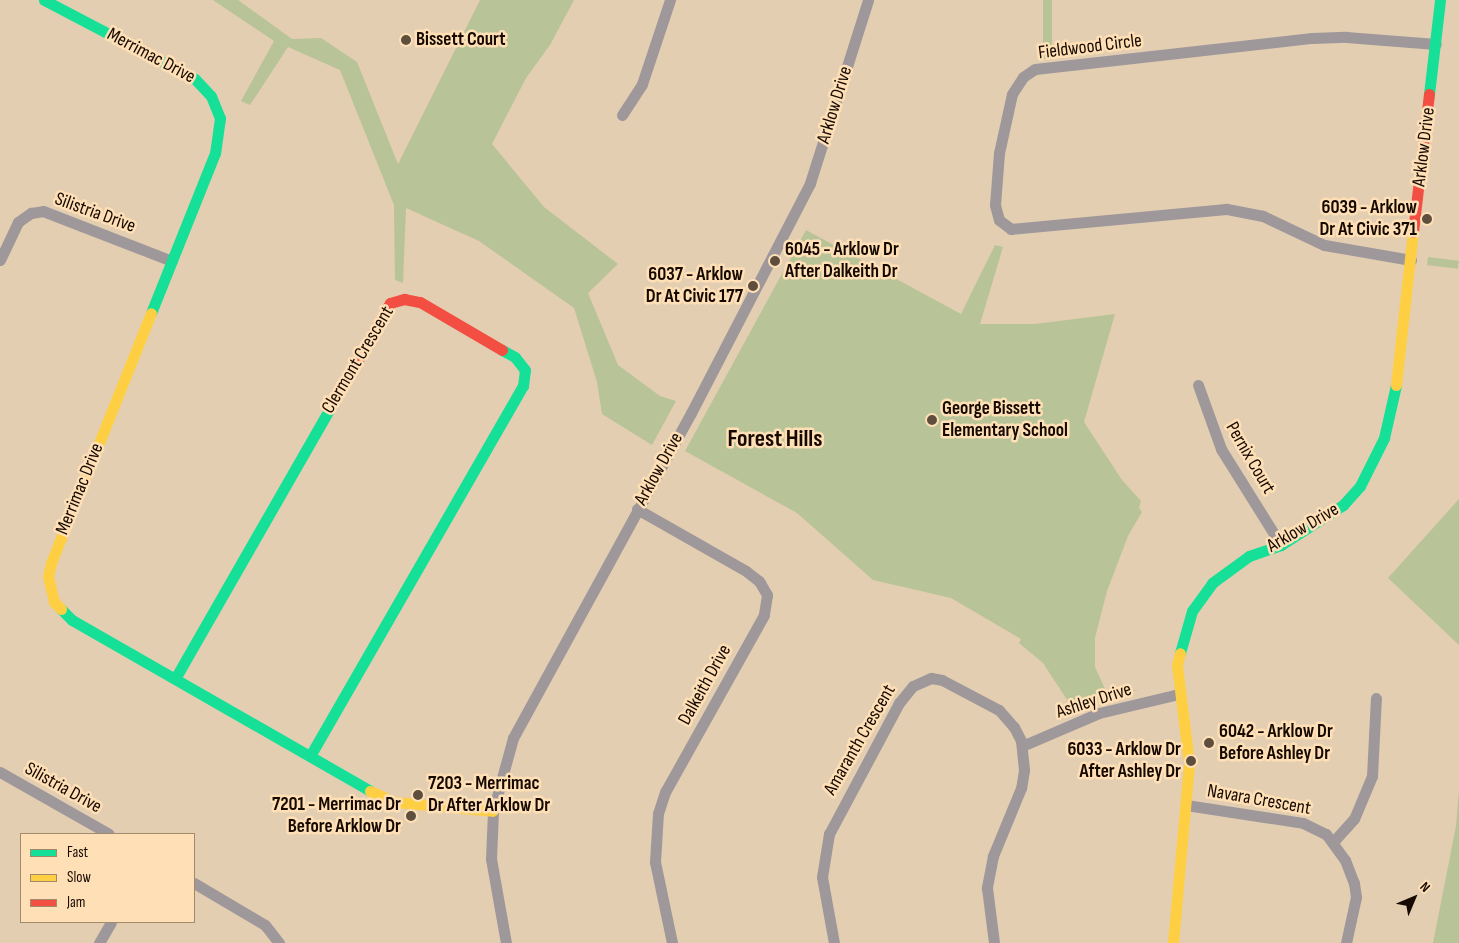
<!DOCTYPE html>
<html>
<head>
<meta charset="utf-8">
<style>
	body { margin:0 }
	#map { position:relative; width:1459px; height:943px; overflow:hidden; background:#e3ceb2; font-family:"Sofia Sans Condensed",sans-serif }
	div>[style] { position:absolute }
	.green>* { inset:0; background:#b8c397; transform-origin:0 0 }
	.street>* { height:11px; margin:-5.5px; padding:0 5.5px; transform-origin:5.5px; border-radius:5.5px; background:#9f989a }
	.fast>* { height:11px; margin:-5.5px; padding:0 5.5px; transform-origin:5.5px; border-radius:5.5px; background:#16e098 }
	.slow>* { height:11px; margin:-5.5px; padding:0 5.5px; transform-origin:5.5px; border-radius:5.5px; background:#ffcf43 }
	.jam>* { height:11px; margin:-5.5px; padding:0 5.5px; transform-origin:5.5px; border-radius:5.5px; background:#f24e42 }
	.dots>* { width:14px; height:14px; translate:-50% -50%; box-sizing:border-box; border:2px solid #ffe0b6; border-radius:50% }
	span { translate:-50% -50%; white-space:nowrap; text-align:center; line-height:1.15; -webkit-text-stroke:5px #ffe0b6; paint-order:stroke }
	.poi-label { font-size:19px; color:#160900; font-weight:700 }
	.left { translate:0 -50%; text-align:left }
	.right { translate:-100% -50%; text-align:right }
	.street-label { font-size:19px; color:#160900 }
	.district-label { font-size:24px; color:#160900; font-weight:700 }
	.legend { position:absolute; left:20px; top:833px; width:175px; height:90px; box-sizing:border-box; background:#ffe0b6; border:1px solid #a28a6d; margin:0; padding:6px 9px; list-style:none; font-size:15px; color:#160900 }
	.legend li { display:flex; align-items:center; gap:10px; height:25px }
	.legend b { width:25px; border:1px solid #a28a6d }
	.north { position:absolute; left:1389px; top:873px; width:50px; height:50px; -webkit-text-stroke:4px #ffe0b6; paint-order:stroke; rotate:45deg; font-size:14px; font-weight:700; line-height:20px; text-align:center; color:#160900 }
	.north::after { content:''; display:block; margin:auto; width:18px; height:22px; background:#160900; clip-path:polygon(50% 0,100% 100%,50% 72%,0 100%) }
</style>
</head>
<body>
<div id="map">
	<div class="green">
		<i style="clip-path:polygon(213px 0,238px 0,292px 39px,321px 38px,357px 62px,398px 164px,480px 0,574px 0,550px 45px,526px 78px,492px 144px,544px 207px,618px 264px,588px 293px,618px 365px,660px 396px,676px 401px,652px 445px,602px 414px,597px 382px,574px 308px,479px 241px,406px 208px,403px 283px,395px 280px,394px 205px,340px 70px,288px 47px,250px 105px,241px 101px,274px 41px)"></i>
		<i style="left:1043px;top:0;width:9px;height:59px"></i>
		<i style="clip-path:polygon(806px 230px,961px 314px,995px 245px,1003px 247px,980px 324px,1035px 324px,1115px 314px,1084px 422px,1122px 480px,1141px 501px,1139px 508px,1142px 512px,1128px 536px,1107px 591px,1095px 638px,1095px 667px,1106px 691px,1139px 690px,1106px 696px,1075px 712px,1043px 663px,1019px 643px,1021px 639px,951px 598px,873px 580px,797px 513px,685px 451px)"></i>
		<i style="left:1428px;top:257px;width:31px;height:8px;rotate:7deg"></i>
		<i style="clip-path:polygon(1459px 499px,1459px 645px,1388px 578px)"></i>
		<i style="clip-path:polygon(1459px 790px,1459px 943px,1433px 943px,1456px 826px)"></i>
	</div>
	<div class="street">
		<i style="left:622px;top:115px;width:37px;rotate:-57deg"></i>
		<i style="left:642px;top:84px;width:89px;rotate:-71.6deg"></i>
		<i style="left:0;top:260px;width:42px;rotate:-64.7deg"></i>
		<i style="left:18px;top:222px;width:16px;rotate:-35deg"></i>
		<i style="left:31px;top:213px;width:12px;rotate:-9deg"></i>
		<i style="left:43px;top:211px;width:138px;rotate:21.2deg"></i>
		<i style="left:1411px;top:260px;width:88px;rotate:-170.2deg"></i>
		<i style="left:1324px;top:245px;width:68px;rotate:-154.6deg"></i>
		<i style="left:1263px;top:216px;width:38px;rotate:-169deg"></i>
		<i style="left:1226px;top:209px;width:216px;rotate:174.7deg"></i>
		<i style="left:1011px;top:229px;width:15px;rotate:-143deg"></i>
		<i style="left:999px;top:220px;width:16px;rotate:-105deg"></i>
		<i style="left:995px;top:205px;width:52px;rotate:-85.6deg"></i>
		<i style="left:999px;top:153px;width:60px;rotate:-77.6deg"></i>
		<i style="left:1012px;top:94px;width:20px;rotate:-57deg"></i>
		<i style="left:1023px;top:77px;width:14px;rotate:-34deg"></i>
		<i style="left:1035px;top:69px;width:279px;rotate:-6.4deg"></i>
		<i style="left:1312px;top:38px;width:34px;rotate:-2deg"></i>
		<i style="left:1346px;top:37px;width:90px;rotate:4.4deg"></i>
		<i style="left:1198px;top:385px;width:68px;rotate:70.2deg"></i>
		<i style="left:1221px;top:449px;width:113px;rotate:58deg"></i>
		<i style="left:637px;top:509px;width:125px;rotate:29.6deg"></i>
		<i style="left:746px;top:571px;width:16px;rotate:38deg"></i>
		<i style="left:759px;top:581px;width:16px;rotate:60deg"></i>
		<i style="left:767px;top:595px;width:20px;rotate:99deg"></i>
		<i style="left:764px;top:615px;width:203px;rotate:119.2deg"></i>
		<i style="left:665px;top:792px;width:22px;rotate:108deg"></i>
		<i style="left:658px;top:813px;width:49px;rotate:93.5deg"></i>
		<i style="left:655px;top:862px;width:83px;rotate:78.1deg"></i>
		<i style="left:1022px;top:746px;width:84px;rotate:-23.2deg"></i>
		<i style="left:1099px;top:713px;width:82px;rotate:-13.4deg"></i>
		<i style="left:0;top:772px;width:125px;rotate:29.6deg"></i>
		<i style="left:1186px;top:805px;width:118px;rotate:8.7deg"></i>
		<i style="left:1303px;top:823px;width:25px;rotate:26deg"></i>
		<i style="left:1326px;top:834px;width:32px;rotate:54deg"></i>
		<i style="left:1345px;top:860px;width:25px;rotate:69deg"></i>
		<i style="left:1354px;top:883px;width:14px;rotate:82deg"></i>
		<i style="left:1356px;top:897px;width:47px;rotate:102.3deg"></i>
		<i style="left:1333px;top:842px;width:31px;rotate:-48deg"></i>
		<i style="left:1354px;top:819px;width:47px;rotate:-67.3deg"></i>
		<i style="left:1372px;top:776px;width:78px;rotate:-87.1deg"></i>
		<i style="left:194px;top:883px;width:82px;rotate:30.6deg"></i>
		<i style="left:265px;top:925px;width:23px;rotate:52deg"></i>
		<i style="left:99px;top:943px;width:24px;rotate:-60deg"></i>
		<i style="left:506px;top:943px;width:85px;rotate:-100.1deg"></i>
		<i style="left:491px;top:859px;width:48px;rotate:-87.6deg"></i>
		<i style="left:493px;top:811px;width:76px;rotate:-74.7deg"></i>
		<i style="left:513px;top:738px;width:371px;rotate:-61.3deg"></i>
		<i style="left:691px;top:413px;width:259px;rotate:-62.6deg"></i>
		<i style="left:810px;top:183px;width:192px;rotate:-72.4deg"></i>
		<i style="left:834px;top:943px;width:67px;rotate:-100.3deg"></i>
		<i style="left:822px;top:877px;width:44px;rotate:-80.8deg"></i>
		<i style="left:829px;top:834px;width:149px;rotate:-61.9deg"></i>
		<i style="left:899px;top:703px;width:22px;rotate:-51deg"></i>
		<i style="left:913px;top:686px;width:20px;rotate:-24deg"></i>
		<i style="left:931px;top:678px;width:11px;rotate:10deg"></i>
		<i style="left:942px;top:680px;width:64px;rotate:27.8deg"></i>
		<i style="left:999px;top:710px;width:23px;rotate:49deg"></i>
		<i style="left:1014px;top:727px;width:16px;rotate:63deg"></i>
		<i style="left:1021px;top:741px;width:29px;rotate:84deg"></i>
		<i style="left:1024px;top:770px;width:18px;rotate:99deg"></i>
		<i style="left:1021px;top:788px;width:74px;rotate:112.4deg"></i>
		<i style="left:993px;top:856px;width:33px;rotate:101deg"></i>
		<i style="left:987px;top:888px;width:55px;rotate:82.7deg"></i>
	</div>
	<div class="fast">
		<i style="left:44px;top:0;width:170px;rotate:27.6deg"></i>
		<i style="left:195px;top:79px;width:23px;rotate:47deg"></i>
		<i style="left:211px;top:96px;width:24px;rotate:68deg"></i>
		<i style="left:220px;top:118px;width:35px;rotate:98deg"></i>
		<i style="left:215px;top:153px;width:172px;rotate:111.8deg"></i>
		<i style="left:1429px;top:94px;width:95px;rotate:-83.3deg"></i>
		<i style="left:61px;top:609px;width:16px;rotate:45deg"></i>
		<i style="left:72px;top:620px;width:344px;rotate:29.8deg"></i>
		<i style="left:1180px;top:653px;width:44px;rotate:-74.1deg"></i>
		<i style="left:1192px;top:611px;width:34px;rotate:-54deg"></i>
		<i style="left:1212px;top:583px;width:46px;rotate:-36.1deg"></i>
		<i style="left:1249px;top:556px;width:34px;rotate:-19deg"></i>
		<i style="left:1281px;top:545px;width:74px;rotate:-32.8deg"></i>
		<i style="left:1343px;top:505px;width:25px;rotate:-48deg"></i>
		<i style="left:1360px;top:486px;width:54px;rotate:-63.4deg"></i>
		<i style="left:1384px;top:438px;width:54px;rotate:-77.2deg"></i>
		<i style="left:176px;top:677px;width:368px;rotate:-60.2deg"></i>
		<i style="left:310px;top:756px;width:427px;rotate:-60.1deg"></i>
		<i style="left:523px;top:386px;width:16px;rotate:-83deg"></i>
		<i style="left:525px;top:370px;width:16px;rotate:-128deg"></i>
		<i style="left:515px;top:357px;width:15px;rotate:-152deg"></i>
	</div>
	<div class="slow">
		<i style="left:1396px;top:385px;width:154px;rotate:-83.7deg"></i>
		<i style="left:61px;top:609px;width:10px;rotate:-135deg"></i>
		<i style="left:54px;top:602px;width:26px;rotate:-103deg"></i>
		<i style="left:48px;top:577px;width:14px;rotate:-78deg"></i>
		<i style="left:51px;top:563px;width:269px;rotate:-68.2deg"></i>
		<i style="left:370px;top:791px;width:27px;rotate:24deg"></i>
		<i style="left:395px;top:802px;width:98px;rotate:5.2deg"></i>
		<i style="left:1173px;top:943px;width:181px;rotate:-84.9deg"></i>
		<i style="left:1189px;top:763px;width:99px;rotate:-97deg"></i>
		<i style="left:1177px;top:665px;width:12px;rotate:-76deg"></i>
	</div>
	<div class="jam">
		<i style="left:1413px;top:232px;width:139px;rotate:-83.4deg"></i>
		<i style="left:359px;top:358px;width:63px;rotate:-60.6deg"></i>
		<i style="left:390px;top:303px;width:15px;rotate:-16deg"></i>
		<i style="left:404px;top:299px;width:16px;rotate:11deg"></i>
		<i style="left:420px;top:302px;width:95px;rotate:30.3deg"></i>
	</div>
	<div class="dots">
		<i style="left:406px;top:40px;background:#5e4e3e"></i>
		<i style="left:1427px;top:219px;background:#5e4e3e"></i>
		<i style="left:775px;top:261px;background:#5e4e3e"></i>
		<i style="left:753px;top:286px;background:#5e4e3e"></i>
		<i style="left:932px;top:420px;background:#5e4e3e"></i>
		<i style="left:1209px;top:743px;background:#5e4e3e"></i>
		<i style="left:1191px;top:761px;background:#5e4e3e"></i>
		<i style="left:418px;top:795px;background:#5e4e3e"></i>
		<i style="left:411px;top:816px;background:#5e4e3e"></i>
	</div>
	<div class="poi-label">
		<span class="left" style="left:416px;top:40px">Bissett Court</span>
		<span class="right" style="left:1417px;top:219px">6039 - Arklow<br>Dr At Civic 371</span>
		<span class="left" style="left:785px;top:261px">6045 - Arklow Dr<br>After Dalkeith Dr</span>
		<span class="right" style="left:743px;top:286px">6037 - Arklow<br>Dr At Civic 177</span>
		<span class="left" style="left:942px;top:420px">George Bissett<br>Elementary School</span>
		<span class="left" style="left:1219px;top:743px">6042 - Arklow Dr<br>Before Ashley Dr</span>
		<span class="right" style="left:1181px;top:761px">6033 - Arklow Dr<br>After Ashley Dr</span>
		<span class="left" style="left:428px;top:795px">7203 - Merrimac<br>Dr After Arklow Dr</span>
		<span class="right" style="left:401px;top:816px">7201 - Merrimac Dr<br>Before Arklow Dr</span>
	</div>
	<div class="street-label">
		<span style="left:1090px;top:47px;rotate:-7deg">Fieldwood Circle</span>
		<span style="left:151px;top:56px;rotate:28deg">Merrimac Drive</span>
		<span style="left:835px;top:105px;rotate:-73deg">Arklow Drive</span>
		<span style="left:1424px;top:147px;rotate:-83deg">Arklow Drive</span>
		<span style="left:95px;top:213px;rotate:20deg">Silistria Drive</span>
		<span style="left:358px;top:360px;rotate:-59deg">Clermont Crescent</span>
		<span style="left:1250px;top:458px;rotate:60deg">Pernix Court</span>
		<span style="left:659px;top:469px;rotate:-61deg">Arklow Drive</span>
		<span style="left:80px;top:489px;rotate:-68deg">Merrimac Drive</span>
		<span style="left:1303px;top:528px;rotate:-30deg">Arklow Drive</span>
		<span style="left:705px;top:685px;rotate:-61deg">Dalkeith Drive</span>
		<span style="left:1094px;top:701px;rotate:-18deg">Ashley Drive</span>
		<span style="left:860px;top:740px;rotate:-60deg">Amaranth Crescent</span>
		<span style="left:63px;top:788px;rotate:29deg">Silistria Drive</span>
		<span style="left:1259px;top:800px;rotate:10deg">Navara Crescent</span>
	</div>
	<div class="district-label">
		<span style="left:775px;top:439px">Forest Hills</span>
	</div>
	<ul class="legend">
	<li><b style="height:6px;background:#16e098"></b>Fast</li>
	<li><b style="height:6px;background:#ffcf43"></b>Slow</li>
	<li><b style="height:6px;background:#f24e42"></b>Jam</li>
	</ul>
	<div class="north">N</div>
</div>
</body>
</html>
